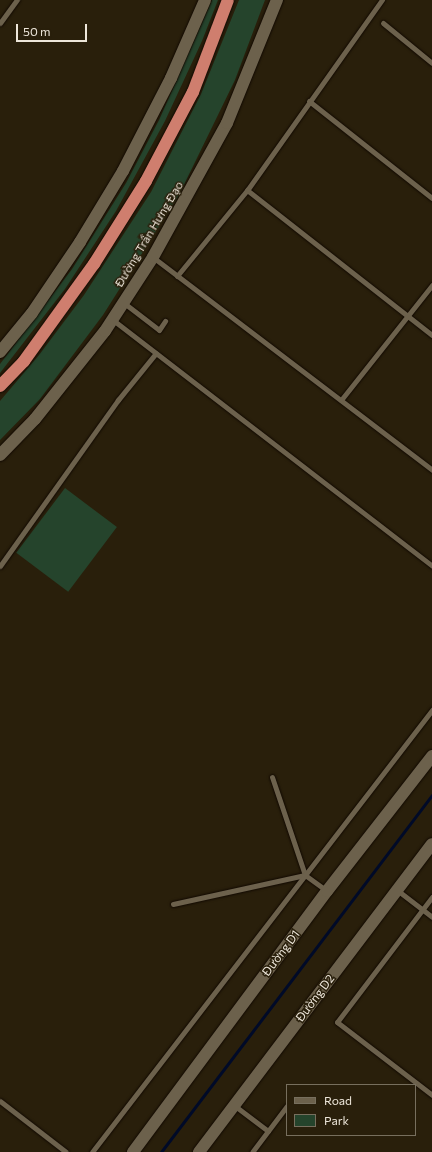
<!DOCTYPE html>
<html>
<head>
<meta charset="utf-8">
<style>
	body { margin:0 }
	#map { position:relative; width:432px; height:1152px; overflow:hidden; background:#291f0b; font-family:Commissioner,sans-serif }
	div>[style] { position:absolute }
	.green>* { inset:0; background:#25442c; transform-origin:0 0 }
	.stream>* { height:3px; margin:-1.5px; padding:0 1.5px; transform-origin:1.5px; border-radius:1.5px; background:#000a28 }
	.roads { filter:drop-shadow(0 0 1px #110900) drop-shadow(0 0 1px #110900) }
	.lane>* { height:5px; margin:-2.5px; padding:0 2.5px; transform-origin:2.5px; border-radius:2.5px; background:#6c614c }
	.secondary>* { height:12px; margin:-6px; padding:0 6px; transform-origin:6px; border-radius:6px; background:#6c614c }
	.highway>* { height:12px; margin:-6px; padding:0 6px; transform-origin:6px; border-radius:6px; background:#cf7e6e }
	span { translate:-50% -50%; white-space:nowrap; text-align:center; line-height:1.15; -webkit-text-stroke:3px #291f0b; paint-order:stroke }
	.street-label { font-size:12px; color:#ede6da }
	.legend { position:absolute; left:286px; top:1084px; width:130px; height:52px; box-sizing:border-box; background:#291f0b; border:1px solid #776f5e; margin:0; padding:5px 7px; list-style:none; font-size:12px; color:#ede6da }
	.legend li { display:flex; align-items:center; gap:8px; height:20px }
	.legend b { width:20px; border:1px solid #776f5e }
	.scale { position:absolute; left:16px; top:24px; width:71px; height:18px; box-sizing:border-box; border:2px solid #ede6da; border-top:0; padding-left:5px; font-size:12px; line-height:14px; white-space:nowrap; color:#ede6da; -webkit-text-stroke:3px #291f0b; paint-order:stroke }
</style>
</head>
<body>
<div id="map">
	<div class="green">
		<i style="clip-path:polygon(212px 0,218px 0,202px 41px,165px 121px,116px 211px,65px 289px,0 373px,0 364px,72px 269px,126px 183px,159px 120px)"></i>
		<i style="clip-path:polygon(239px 0,265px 0,235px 80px,179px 195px,103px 315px,40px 399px,0 440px,0 401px,39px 355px,84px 295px,151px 192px,201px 94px)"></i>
		<i style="left:65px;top:488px;width:65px;height:81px;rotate:37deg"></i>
	</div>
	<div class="stream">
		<i style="left:161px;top:1152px;width:448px;rotate:-52.8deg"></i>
	</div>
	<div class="roads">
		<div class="lane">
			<i style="left:0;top:23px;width:29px;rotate:-54deg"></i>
			<i style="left:383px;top:23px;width:63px;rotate:39.2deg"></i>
			<i style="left:309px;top:101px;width:157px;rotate:38.3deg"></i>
			<i style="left:247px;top:190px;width:235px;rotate:38.1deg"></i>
			<i style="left:154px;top:258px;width:350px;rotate:37.3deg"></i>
			<i style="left:177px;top:276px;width:112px;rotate:-50.8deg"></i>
			<i style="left:248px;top:189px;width:232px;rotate:-54.7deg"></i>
			<i style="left:124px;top:303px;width:44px;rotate:37.6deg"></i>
			<i style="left:159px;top:330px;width:11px;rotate:-56deg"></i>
			<i style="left:113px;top:320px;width:403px;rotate:37.6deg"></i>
			<i style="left:341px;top:400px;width:147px;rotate:-51.6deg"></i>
			<i style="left:0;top:566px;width:204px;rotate:-54.6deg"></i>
			<i style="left:118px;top:400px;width:60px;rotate:-51deg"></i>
			<i style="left:272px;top:777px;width:103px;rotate:71.4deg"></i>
			<i style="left:305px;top:875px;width:26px;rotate:36deg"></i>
			<i style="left:397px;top:890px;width:44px;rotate:37.6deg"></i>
			<i style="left:432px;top:897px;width:157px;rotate:127.2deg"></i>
			<i style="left:337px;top:1022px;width:120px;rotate:37.5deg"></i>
			<i style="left:173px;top:904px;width:135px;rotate:-12.4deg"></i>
			<i style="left:0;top:1101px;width:83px;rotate:37.7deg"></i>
			<i style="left:235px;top:1106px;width:41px;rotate:37.1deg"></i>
			<i style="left:268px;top:1131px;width:26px;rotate:127deg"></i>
			<i style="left:268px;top:1131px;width:31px;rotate:-53deg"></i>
			<i style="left:92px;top:1152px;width:558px;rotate:-52.43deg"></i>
		</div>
		<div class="secondary">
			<i style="left:0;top:352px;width:50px;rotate:-50.6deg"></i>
			<i style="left:32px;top:313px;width:86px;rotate:-55.9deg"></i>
			<i style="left:80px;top:242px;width:83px;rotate:-58.8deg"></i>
			<i style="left:123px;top:171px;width:105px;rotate:-62.7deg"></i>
			<i style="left:171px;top:78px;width:85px;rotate:-66.4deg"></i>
			<i style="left:0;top:455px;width:50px;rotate:-45.8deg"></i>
			<i style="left:35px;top:419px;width:112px;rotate:-51.5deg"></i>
			<i style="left:105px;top:331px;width:88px;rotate:-57deg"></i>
			<i style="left:153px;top:257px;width:153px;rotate:-61.1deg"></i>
			<i style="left:227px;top:123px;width:133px;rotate:-67.9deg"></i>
			<i style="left:133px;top:1152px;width:325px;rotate:-53.4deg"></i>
			<i style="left:327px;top:891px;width:171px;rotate:-52.1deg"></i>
			<i style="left:199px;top:1152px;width:386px;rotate:-52.9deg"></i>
		</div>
		<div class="highway">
			<i style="left:0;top:386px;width:35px;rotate:-46deg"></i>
			<i style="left:24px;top:361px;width:120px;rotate:-54.2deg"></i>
			<i style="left:94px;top:264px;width:98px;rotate:-57.9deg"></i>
			<i style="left:146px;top:181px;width:101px;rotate:-62.2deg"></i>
			<i style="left:193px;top:92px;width:98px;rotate:-69.2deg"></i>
		</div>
	</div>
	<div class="street-label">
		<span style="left:149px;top:234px;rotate:-59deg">Đường Trần Hưng Đạo</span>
		<span style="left:281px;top:953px;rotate:-53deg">Đường D1</span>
		<span style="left:315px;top:998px;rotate:-53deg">Đường D2</span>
	</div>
	<ul class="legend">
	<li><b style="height:5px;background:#6c614c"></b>Road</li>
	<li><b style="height:11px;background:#25442c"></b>Park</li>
	</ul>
	<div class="scale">50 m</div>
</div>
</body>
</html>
